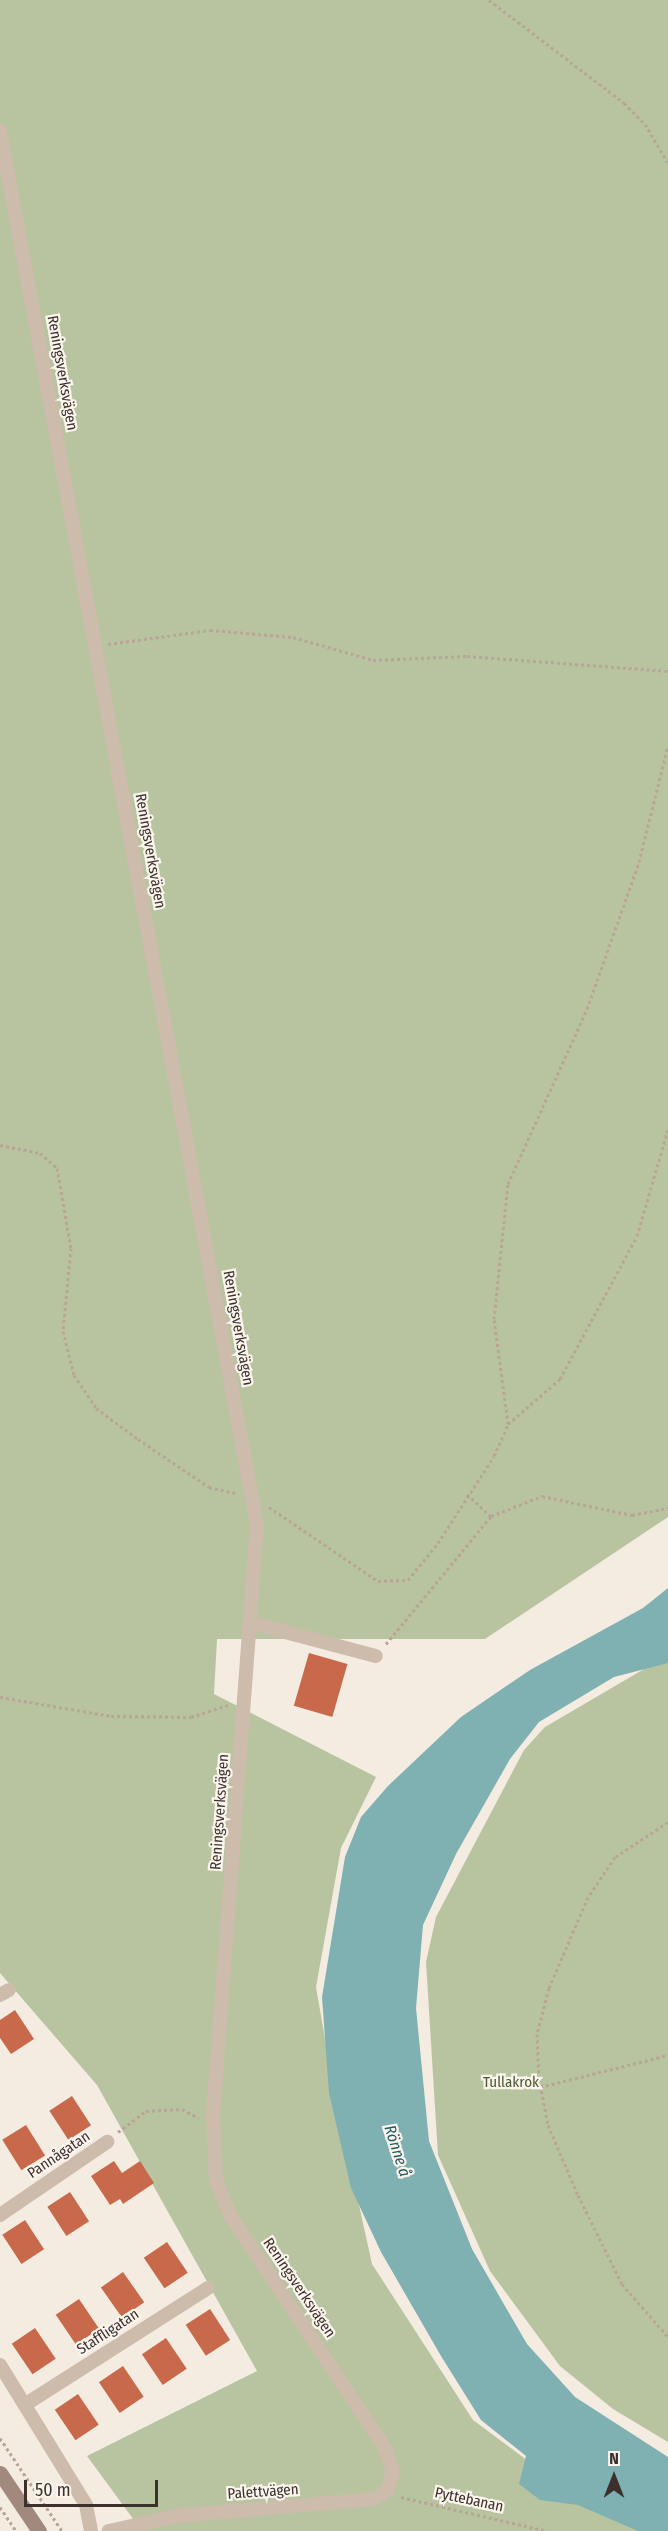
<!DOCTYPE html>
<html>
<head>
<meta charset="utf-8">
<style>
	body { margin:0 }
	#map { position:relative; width:668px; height:2531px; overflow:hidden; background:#f4ebe1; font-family:"Fira Sans Condensed",sans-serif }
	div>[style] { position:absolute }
	.green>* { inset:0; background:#b8c4a0 }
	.water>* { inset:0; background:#7fb0b2 }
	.building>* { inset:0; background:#c8694b; transform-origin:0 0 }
	.path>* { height:3px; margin-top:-1.5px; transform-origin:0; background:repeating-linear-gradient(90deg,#b9a596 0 3px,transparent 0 6px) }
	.street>* { height:14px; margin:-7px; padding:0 7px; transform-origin:7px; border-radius:7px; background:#cdbbac }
	.secondary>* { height:15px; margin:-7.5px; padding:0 7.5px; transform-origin:7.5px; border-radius:7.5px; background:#a18a7d }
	span { translate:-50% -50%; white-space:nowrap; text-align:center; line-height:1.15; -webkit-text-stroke:4.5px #fbf5ee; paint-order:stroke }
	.street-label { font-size:15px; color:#3b302b }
	.park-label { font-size:15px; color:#4a5a2e }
	.water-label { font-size:16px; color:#1f5a5e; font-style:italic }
	.north { position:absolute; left:584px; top:2447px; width:60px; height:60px; -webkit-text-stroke:4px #fbf5ee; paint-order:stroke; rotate:0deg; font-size:16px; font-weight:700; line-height:24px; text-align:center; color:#3b302b }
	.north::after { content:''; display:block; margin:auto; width:21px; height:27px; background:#3b302b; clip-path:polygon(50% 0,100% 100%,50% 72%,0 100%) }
	.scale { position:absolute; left:24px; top:2480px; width:134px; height:27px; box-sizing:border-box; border:3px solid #3b302b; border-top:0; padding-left:8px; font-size:18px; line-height:21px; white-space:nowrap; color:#3b302b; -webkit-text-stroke:4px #fbf5ee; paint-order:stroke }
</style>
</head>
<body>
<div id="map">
	<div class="green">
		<i style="clip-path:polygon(0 0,668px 0,668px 1517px,485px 1639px,217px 1639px,214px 1694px,376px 1777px,341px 1848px,316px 1987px,335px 2096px,372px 2264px,473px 2420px,575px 2496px,650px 2531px,142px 2531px,87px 2456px,257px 2371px,97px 2085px,0 1973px)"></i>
		<i style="clip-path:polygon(668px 1655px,668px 2442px,613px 2409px,560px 2366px,490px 2271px,438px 2155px,426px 1962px,436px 1917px,524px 1750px,545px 1727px)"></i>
	</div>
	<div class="water">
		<i style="clip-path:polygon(668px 1588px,668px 1663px,614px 1677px,539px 1722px,510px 1759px,456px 1854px,423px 1925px,416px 2008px,429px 2141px,472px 2249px,527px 2344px,575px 2397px,668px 2457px,668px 2531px,638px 2531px,578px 2505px,540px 2500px,519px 2484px,526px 2456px,481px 2420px,441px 2356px,381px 2252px,351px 2188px,329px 2093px,322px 1997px,345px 1857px,361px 1817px,388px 1786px,461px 1717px,530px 1670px,643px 1608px)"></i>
	</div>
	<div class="building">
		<i style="left:309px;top:1653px;width:40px;height:55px;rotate:16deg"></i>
		<i style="clip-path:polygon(15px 2010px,34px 2039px,11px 2054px,0 2038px,0 2020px)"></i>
		<i style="left:72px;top:2096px;width:35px;height:27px;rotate:57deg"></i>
		<i style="left:26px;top:2125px;width:36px;height:28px;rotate:58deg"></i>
		<i style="clip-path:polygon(114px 2161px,122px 2173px,140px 2161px,154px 2183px,123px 2204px,120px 2199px,110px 2205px,91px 2176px)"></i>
		<i style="left:70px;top:2192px;width:35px;height:27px;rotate:57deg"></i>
		<i style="left:25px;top:2220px;width:35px;height:27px;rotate:57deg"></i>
		<i style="left:167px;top:2242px;width:37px;height:28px;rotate:56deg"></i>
		<i style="left:123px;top:2272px;width:37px;height:27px;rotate:55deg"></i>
		<i style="left:79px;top:2299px;width:36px;height:28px;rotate:56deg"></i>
		<i style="left:210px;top:2309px;width:37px;height:29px;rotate:57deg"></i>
		<i style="left:35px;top:2328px;width:37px;height:28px;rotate:56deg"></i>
		<i style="left:166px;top:2338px;width:37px;height:29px;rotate:56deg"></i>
		<i style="left:123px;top:2366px;width:37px;height:29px;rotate:56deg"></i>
		<i style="left:78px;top:2394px;width:37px;height:28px;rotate:56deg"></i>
	</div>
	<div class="path">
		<i style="left:489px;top:0;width:170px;rotate:37.3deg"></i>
		<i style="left:624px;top:103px;width:30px;rotate:45deg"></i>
		<i style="left:645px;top:124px;width:45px;rotate:59.5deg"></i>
		<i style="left:108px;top:644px;width:103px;rotate:-7.8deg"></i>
		<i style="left:210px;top:630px;width:83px;rotate:4.8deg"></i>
		<i style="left:293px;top:637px;width:83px;rotate:16deg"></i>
		<i style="left:373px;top:660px;width:94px;rotate:-2.4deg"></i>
		<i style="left:467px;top:656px;width:202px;rotate:4.3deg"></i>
		<i style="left:0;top:1145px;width:41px;rotate:11.3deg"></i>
		<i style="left:40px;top:1153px;width:23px;rotate:41deg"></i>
		<i style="left:57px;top:1168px;width:81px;rotate:80.1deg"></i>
		<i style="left:71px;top:1248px;width:83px;rotate:95.5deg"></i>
		<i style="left:63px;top:1331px;width:45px;rotate:76deg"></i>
		<i style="left:74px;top:1375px;width:40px;rotate:56deg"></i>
		<i style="left:96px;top:1408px;width:52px;rotate:36.4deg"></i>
		<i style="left:138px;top:1439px;width:86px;rotate:34.1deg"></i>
		<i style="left:209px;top:1487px;width:28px;rotate:13deg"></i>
		<i style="left:508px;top:1424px;width:69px;rotate:-40.9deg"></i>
		<i style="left:560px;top:1379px;width:162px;rotate:-61.7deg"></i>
		<i style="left:637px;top:1236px;width:111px;rotate:-73.8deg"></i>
		<i style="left:467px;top:1494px;width:33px;rotate:43deg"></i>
		<i style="left:269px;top:1507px;width:132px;rotate:34.2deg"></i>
		<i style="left:378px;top:1581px;width:30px;rotate:-2deg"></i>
		<i style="left:408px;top:1580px;width:48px;rotate:-51deg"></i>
		<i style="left:438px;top:1543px;width:103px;rotate:-57.2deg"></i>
		<i style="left:494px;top:1456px;width:35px;rotate:-66deg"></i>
		<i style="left:508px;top:1424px;width:106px;rotate:-97.6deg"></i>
		<i style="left:494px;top:1319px;width:136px;rotate:-84.1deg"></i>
		<i style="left:508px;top:1184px;width:192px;rotate:-65.7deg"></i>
		<i style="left:587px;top:1009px;width:156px;rotate:-70.5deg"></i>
		<i style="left:639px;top:862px;width:120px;rotate:-76deg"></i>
		<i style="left:386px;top:1644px;width:166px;rotate:-50.6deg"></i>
		<i style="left:491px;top:1516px;width:55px;rotate:-21.4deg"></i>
		<i style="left:542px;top:1496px;width:92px;rotate:11.9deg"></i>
		<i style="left:632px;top:1515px;width:37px;rotate:-11deg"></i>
		<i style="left:0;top:1697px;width:113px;rotate:9.7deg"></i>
		<i style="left:111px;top:1716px;width:80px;rotate:0.7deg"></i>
		<i style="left:191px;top:1717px;width:40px;rotate:-18deg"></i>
		<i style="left:668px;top:1822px;width:64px;rotate:146.6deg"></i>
		<i style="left:615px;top:1857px;width:48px;rotate:124deg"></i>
		<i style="left:588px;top:1897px;width:99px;rotate:113.2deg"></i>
		<i style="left:549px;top:1988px;width:48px;rotate:104.6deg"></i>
		<i style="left:537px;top:2034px;width:45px;rotate:87.5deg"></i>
		<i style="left:539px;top:2079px;width:47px;rotate:78.9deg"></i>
		<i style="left:548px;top:2125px;width:76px;rotate:66.8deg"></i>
		<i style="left:578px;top:2195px;width:99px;rotate:63.7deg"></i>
		<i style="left:622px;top:2284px;width:70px;rotate:49deg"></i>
		<i style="left:540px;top:2087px;width:132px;rotate:-14deg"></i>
		<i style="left:118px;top:2132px;width:35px;rotate:-37deg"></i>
		<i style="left:146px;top:2111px;width:36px;rotate:-3deg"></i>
		<i style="left:182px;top:2109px;width:19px;rotate:28deg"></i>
		<i style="left:0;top:2438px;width:112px;rotate:56.3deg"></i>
		<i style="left:401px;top:2497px;width:150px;rotate:13.1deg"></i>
		<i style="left:0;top:2507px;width:29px;rotate:56deg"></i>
	</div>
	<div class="street">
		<i style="left:0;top:131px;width:1417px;rotate:79.55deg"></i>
		<i style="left:257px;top:1525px;width:593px;rotate:94.26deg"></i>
		<i style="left:213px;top:2116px;width:64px;rotate:87.3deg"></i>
		<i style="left:216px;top:2180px;width:40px;rotate:68deg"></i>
		<i style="left:231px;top:2217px;width:275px;rotate:56.3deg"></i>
		<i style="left:384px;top:2446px;width:27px;rotate:70deg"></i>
		<i style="left:393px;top:2471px;width:20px;rotate:105deg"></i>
		<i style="left:388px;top:2490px;width:17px;rotate:147deg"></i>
		<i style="left:374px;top:2499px;width:199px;rotate:175.1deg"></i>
		<i style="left:176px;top:2516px;width:69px;rotate:167.4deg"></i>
		<i style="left:251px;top:1623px;width:129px;rotate:14.8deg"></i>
		<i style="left:0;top:1995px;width:10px;rotate:-29deg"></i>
		<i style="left:0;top:2215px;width:130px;rotate:-34.3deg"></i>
		<i style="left:0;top:2365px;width:164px;rotate:58.4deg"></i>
		<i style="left:86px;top:2505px;width:26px;rotate:79deg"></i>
		<i style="left:26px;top:2404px;width:216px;rotate:-32.5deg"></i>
	</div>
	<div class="secondary">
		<i style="left:0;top:2473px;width:70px;rotate:56.1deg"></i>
	</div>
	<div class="street-label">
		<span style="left:62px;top:373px;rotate:80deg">Reningsverksvägen</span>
		<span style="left:150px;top:851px;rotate:80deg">Reningsverksvägen</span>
		<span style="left:238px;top:1328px;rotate:80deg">Reningsverksvägen</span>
		<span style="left:220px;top:1812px;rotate:-86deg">Reningsverksvägen</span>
		<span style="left:59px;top:2155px;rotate:-34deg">Pannågatan</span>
		<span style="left:299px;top:2288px;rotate:56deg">Reningsverksvägen</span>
		<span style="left:108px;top:2332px;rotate:-33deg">Staffligatan</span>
		<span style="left:263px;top:2492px;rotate:-4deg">Palettvägen</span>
		<span style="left:469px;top:2500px;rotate:12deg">Pyttebanan</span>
	</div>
	<div class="park-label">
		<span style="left:511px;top:2083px">Tullakrok</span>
	</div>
	<div class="water-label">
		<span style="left:397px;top:2151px;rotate:72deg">Rönne å</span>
	</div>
	<div class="north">N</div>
	<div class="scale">50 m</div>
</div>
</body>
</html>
